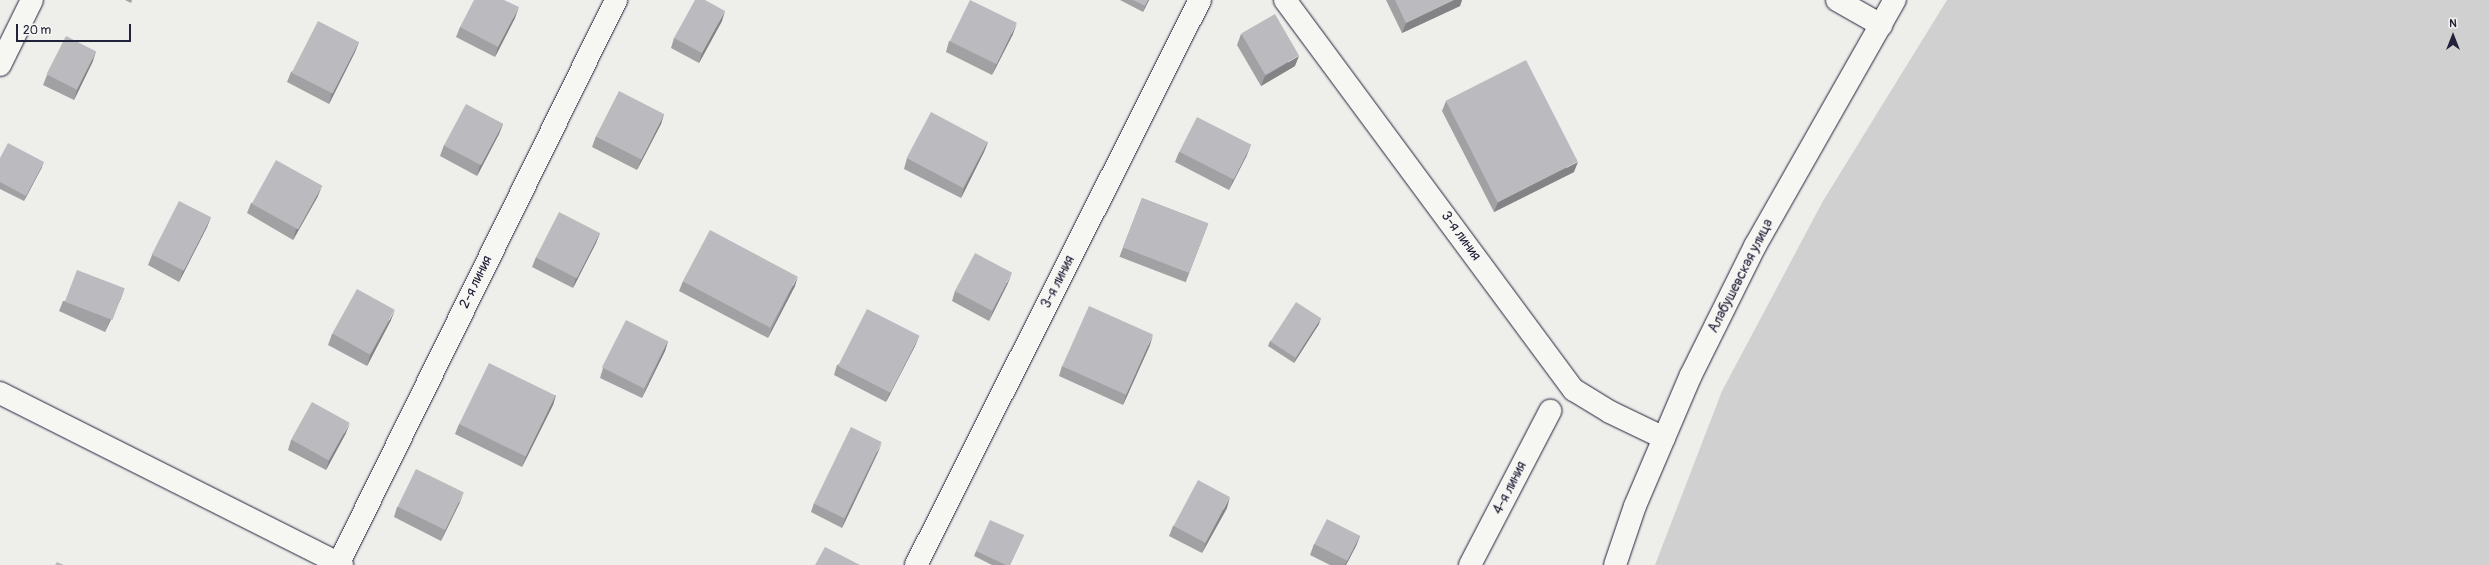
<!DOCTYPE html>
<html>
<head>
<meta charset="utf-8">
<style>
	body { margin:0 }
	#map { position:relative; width:2489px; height:565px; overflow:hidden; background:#eeeeeb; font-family:Pangolin,sans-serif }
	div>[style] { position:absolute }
	.green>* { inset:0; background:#d0d0d1 }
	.roads { filter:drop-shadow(0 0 1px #22223b) drop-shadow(0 0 1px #22223b) }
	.street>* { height:22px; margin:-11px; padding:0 11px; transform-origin:11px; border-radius:11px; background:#f6f6f2 }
	.secondary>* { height:22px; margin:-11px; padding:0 11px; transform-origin:11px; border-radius:11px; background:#f6f6f2 }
	.wall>* { inset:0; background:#a1a1a4; transform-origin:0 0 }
	.shaded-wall>* { inset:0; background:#838386 }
	.building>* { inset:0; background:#bbbbbf; transform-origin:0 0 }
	span { translate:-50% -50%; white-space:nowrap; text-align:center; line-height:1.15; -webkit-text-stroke:3.5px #f6f6f2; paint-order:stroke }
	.street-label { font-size:14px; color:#22223b }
	.north { position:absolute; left:2433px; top:16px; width:40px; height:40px; -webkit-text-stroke:3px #f6f6f2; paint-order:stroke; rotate:0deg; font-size:11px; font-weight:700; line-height:16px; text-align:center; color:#22223b }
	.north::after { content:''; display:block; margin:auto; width:14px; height:18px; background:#22223b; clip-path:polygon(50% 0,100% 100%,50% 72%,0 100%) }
	.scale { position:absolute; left:16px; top:24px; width:115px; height:18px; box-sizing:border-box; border:2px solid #22223b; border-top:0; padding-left:5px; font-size:12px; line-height:14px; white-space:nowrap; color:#22223b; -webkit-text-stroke:3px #f6f6f2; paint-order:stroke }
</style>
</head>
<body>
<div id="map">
	<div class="green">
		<i style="clip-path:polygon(1947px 0,2489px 0,2489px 565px,1655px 565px,1722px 391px,1823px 201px)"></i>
	</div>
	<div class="roads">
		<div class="street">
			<i style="left:1285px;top:0;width:485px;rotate:53.5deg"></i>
			<i style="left:1574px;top:390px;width:42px;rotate:31.4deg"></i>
			<i style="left:1610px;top:412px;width:60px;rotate:25.7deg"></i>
			<i style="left:1837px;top:0;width:51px;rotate:29.6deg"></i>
			<i style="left:0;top:65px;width:72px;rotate:-63.8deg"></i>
			<i style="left:0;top:393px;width:383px;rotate:26.7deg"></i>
			<i style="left:338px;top:565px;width:630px;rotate:-63.8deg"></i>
			<i style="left:916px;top:565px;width:632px;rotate:-63.31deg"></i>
			<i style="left:1470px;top:565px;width:174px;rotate:-62.5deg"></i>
		</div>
		<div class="secondary">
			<i style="left:1615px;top:565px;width:62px;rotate:-71.3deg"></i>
			<i style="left:1635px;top:506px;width:142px;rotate:-66.9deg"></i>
			<i style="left:1691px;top:375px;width:144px;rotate:-63.6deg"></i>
			<i style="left:1755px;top:246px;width:283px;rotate:-60.4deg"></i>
		</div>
	</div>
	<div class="wall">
		<i style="clip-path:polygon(125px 0,132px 0,131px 3px)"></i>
		<i style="clip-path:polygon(1120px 0,1149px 0,1143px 12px)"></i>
		<i style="clip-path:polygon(1386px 0,1462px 0,1460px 6px,1402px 33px)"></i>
		<i style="clip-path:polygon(515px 18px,495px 57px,456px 37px,460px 27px)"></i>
		<i style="clip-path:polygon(722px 21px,699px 63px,671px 48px,674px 38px)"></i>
		<i style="clip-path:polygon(1013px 34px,992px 75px,946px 52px,949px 41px)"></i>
		<i style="clip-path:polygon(1241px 34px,1295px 66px,1261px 86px,1237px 45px)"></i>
		<i style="clip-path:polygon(359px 42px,355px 52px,329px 104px,287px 82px,291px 72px)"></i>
		<i style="clip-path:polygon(93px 61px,74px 100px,43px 85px,47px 75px)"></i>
		<i style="clip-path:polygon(1446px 101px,1574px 172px,1494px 212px,1442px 111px)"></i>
		<i style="clip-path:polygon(664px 114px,661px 124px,637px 170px,592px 147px,596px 136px)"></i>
		<i style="clip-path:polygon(503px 124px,499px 134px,477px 176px,440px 156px,444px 145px)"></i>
		<i style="clip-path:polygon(988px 142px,984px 152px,961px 198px,904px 169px,907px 158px)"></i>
		<i style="clip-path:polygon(1179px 152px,1247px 155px,1229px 190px,1175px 162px)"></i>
		<i style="clip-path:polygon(0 158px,42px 167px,24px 201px,0 189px)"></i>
		<i style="clip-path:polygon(318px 196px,293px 240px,247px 213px,251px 203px)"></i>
		<i style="left:1142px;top:198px;width:71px;height:63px;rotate:21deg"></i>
		<i style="clip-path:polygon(211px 217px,207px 227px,179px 282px,148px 265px,152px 255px)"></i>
		<i style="clip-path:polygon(600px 233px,596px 243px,573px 288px,532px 267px,536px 257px)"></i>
		<i style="clip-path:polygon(683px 281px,795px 286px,768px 338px,679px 291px)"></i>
		<i style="clip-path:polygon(1008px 283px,989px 321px,952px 301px,955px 291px)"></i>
		<i style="clip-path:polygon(121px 298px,105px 332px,59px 311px,63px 301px)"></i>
		<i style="clip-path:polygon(391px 320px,367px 366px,328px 345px,332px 334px)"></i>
		<i style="clip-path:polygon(1319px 324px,1294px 363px,1268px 346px,1270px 341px)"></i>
		<i style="clip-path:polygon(919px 336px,915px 346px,886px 402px,834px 375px,837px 365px)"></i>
		<i style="clip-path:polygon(668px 341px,665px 351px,642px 398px,600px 378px,603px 368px)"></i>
		<i style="clip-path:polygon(1150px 345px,1123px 405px,1059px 376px,1062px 366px)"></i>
		<i style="clip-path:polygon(556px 395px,553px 405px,522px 467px,455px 434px,459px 424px)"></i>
		<i style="clip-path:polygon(346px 433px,326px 470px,288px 450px,291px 440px)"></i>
		<i style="clip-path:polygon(879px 450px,842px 528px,811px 512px,814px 503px)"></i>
		<i style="clip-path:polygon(460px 502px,441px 541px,394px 517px,397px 507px)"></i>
		<i style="clip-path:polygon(1227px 508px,1202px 553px,1169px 536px,1173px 526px)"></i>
		<i style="clip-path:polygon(1024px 535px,1010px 565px,992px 565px,974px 556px,976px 551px)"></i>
		<i style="clip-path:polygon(1360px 536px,1356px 546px,1346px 565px,1330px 565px,1310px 555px,1314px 544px)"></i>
	</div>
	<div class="shaded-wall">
		<i style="clip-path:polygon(1148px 0,1149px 0,1143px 12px,1145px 6px)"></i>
		<i style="clip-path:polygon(1454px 0,1462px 0,1460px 6px,1402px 33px,1406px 23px)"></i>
		<i style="clip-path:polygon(519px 7px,515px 18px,495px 57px,498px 47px)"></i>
		<i style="clip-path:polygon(725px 11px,722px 21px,699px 63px,702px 53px)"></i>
		<i style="clip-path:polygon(1017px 23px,1013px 34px,992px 75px,996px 65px)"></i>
		<i style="clip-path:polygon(359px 42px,355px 52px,329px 104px,332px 93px)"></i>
		<i style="clip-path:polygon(96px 51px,93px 61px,74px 100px,77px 90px)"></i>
		<i style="clip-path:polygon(1299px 56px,1295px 66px,1261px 86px,1265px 76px)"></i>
		<i style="clip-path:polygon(664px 114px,661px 124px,637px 170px,641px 160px)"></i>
		<i style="clip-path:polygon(503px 124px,499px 134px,477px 176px,480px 165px)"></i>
		<i style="clip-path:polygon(988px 142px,984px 152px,961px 198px,964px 188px)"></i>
		<i style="clip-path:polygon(1251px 145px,1247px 155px,1229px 190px,1233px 180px)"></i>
		<i style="clip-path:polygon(44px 162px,42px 167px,24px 201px,26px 196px)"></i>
		<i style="clip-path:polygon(1578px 162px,1574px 172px,1494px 212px,1498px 202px)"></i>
		<i style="clip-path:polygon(322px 186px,318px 196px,293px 240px,296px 230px)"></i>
		<i style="clip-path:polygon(211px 217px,207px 227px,179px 282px,183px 271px)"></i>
		<i style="clip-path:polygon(600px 233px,596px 243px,573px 288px,576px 278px)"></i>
		<i style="clip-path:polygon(1012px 273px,1008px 283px,989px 321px,993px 311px)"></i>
		<i style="clip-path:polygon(798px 276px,795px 286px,768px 338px,772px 328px)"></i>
		<i style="clip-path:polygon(125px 288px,121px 298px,105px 332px,109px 322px)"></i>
		<i style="clip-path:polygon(395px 310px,391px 320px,367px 366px,370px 356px)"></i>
		<i style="clip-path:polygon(1321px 318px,1319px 324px,1294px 363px,1296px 358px)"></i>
		<i style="clip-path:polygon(1153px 335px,1150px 345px,1123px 405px,1126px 395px)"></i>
		<i style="clip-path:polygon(919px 336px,915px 346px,886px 402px,890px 392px)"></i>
		<i style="clip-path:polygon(668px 341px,665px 351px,642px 398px,646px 388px)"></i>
		<i style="clip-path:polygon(556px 395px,553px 405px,522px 467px,526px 456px)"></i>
		<i style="clip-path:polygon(350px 423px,346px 433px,326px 470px,329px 460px)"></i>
		<i style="clip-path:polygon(882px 442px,879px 450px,842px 528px,845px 519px)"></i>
		<i style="clip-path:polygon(464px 492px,460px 502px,441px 541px,445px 531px)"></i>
		<i style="clip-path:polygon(1230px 497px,1227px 508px,1202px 553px,1206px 543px)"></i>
		<i style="clip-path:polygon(1360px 536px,1356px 546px,1346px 565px,1345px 565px)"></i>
	</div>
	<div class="building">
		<i style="clip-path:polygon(474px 0,504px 0,519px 7px,498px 47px,460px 27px)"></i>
		<i style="clip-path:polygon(695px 0,705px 0,725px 11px,702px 53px,674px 38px)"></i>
		<i style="left:970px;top:0;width:52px;height:46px;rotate:26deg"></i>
		<i style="clip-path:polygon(1133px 0,1148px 0,1145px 6px)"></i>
		<i style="clip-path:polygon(1395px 0,1454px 0,1406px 23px)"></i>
		<i style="left:1275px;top:14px;width:48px;height:39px;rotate:60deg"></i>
		<i style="left:318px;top:21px;width:46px;height:58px;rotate:27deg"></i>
		<i style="left:66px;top:36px;width:34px;height:43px;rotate:27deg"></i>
		<i style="left:1526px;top:60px;width:114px;height:90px;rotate:63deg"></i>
		<i style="left:619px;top:91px;width:51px;height:51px;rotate:27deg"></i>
		<i style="left:466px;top:104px;width:42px;height:47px;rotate:28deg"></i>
		<i style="left:931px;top:112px;width:64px;height:52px;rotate:28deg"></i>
		<i style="left:1197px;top:117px;width:61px;height:39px;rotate:27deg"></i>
		<i style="clip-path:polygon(8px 143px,44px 162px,26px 196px,0 182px,0 158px)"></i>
		<i style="left:276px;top:160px;width:53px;height:50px;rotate:29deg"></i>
		<i style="left:1142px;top:198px;width:71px;height:53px;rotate:21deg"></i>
		<i style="left:179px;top:201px;width:36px;height:60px;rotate:27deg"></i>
		<i style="left:559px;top:212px;width:46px;height:51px;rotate:27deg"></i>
		<i style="left:710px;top:230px;width:99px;height:58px;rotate:28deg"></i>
		<i style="left:975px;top:253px;width:42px;height:43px;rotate:28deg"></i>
		<i style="left:77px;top:270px;width:51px;height:34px;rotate:21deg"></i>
		<i style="left:357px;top:289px;width:43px;height:51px;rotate:29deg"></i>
		<i style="left:1296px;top:302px;width:30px;height:47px;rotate:33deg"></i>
		<i style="left:1089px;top:306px;width:70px;height:66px;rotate:24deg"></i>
		<i style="left:867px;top:309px;width:59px;height:64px;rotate:27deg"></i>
		<i style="left:626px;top:320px;width:47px;height:53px;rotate:27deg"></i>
		<i style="left:489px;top:363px;width:74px;height:68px;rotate:26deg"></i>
		<i style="left:312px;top:402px;width:43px;height:43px;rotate:29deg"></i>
		<i style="left:851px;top:427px;width:34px;height:85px;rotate:26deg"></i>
		<i style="left:416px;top:469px;width:53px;height:42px;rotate:26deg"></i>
		<i style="left:1198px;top:480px;width:36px;height:52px;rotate:28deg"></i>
		<i style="left:1327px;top:519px;width:37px;height:28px;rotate:27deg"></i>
		<i style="clip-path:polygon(990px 520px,1024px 535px,1010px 565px,1006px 565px,976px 551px)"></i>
		<i style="clip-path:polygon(825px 547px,860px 565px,815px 565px)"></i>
		<i style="clip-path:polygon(57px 562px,64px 565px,55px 565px)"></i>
	</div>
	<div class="street-label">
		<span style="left:1461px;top:236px;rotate:54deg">3-я линия</span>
		<span style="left:1741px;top:276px;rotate:-63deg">Алабушевская улица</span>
		<span style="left:476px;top:282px;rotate:-64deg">2-я линия</span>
		<span style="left:1058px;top:282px;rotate:-63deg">3-я линия</span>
		<span style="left:1510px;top:488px;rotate:-63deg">4-я линия</span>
	</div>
	<div class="north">N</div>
	<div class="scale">20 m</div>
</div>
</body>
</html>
